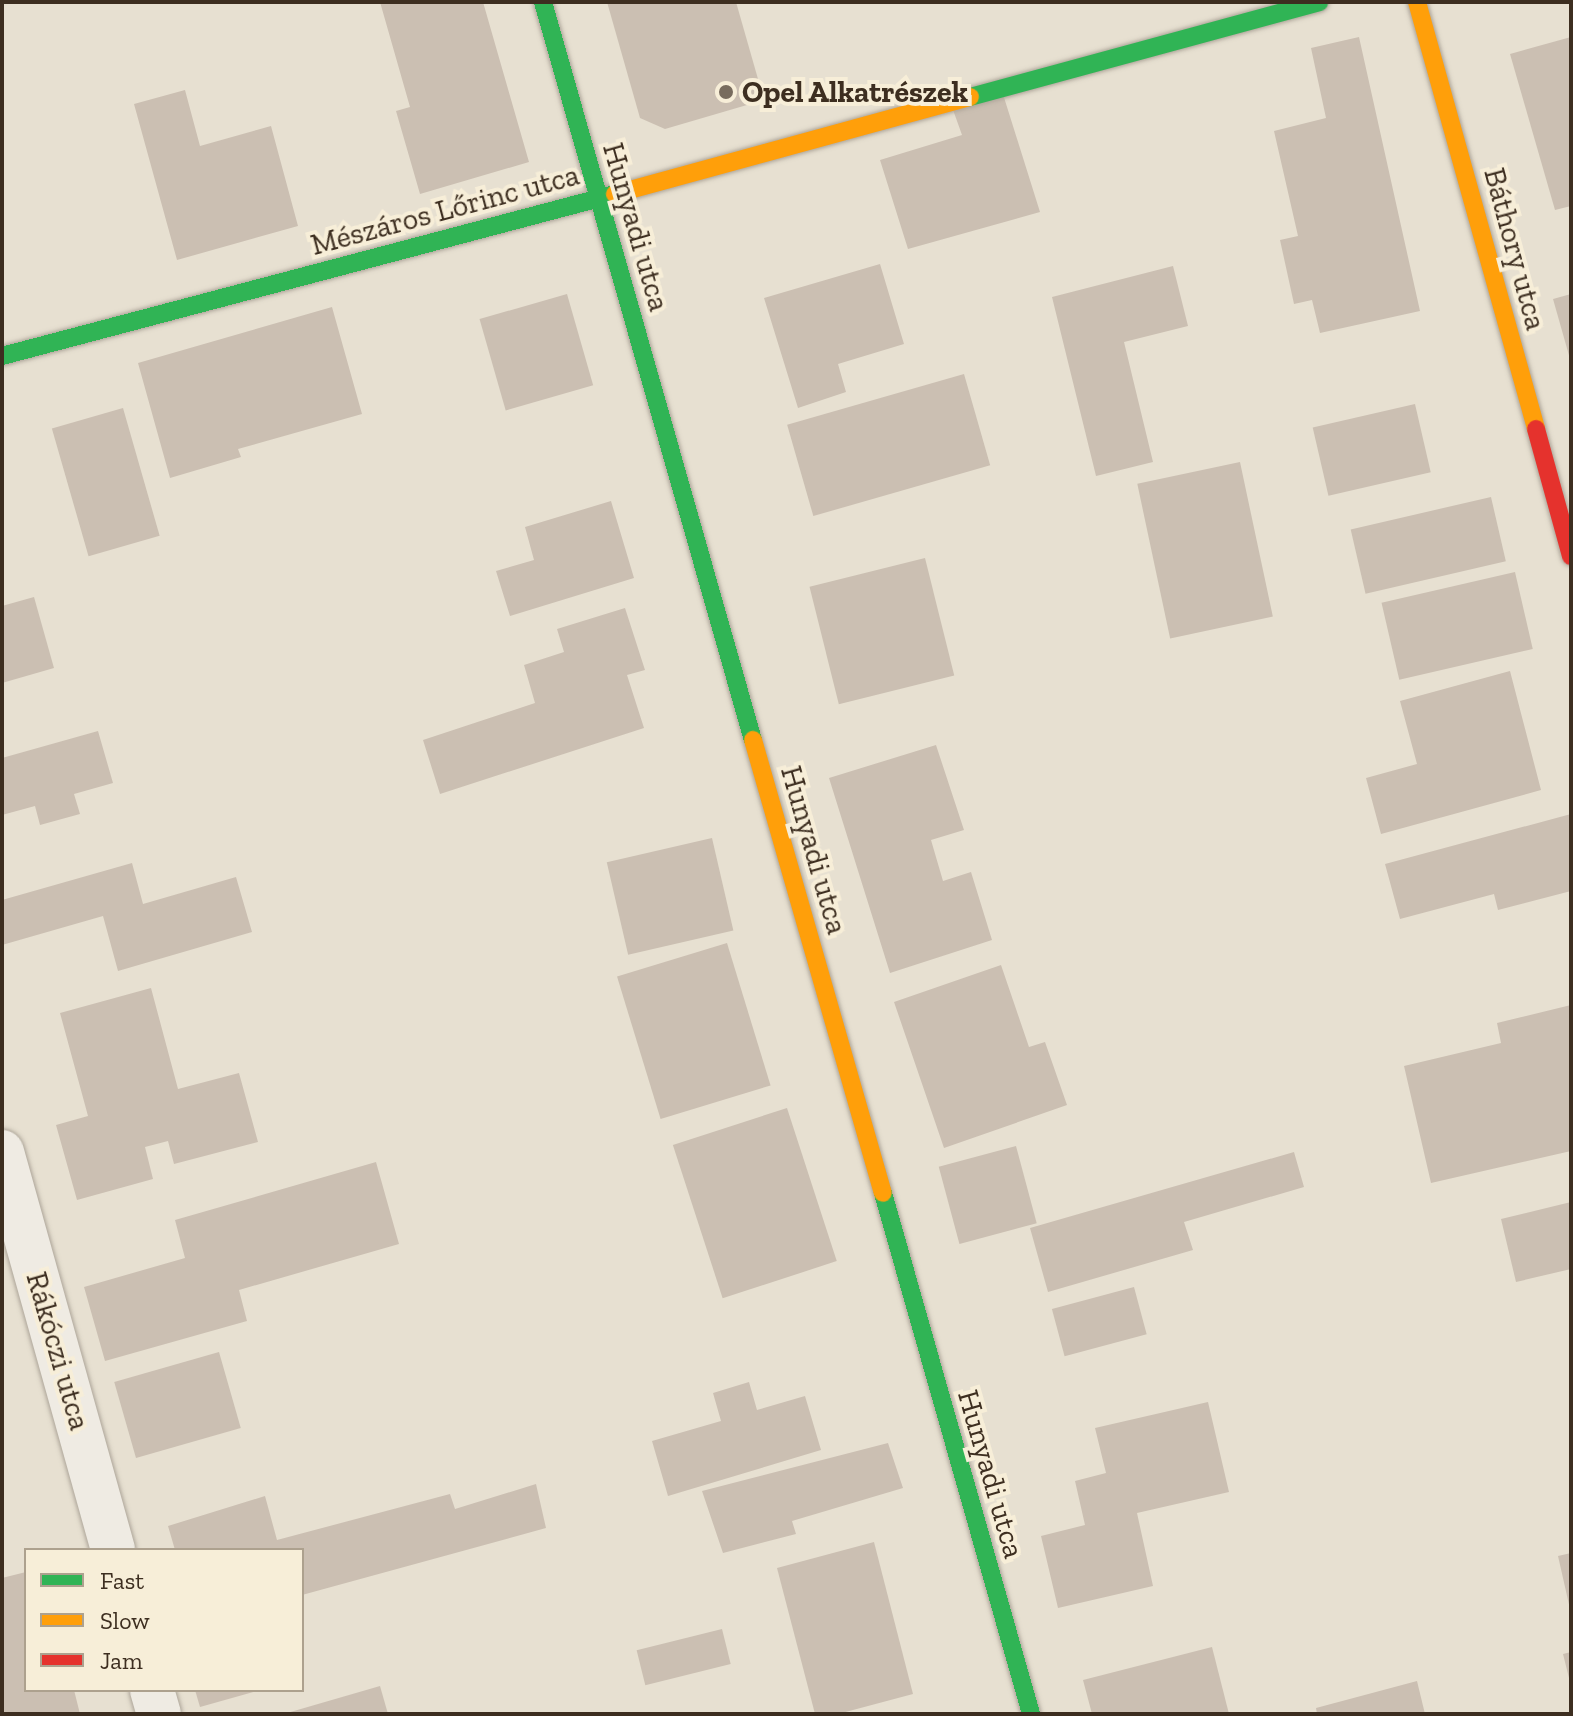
<!DOCTYPE html>
<html>
<head>
<meta charset="utf-8">
<style>
	body { margin:0 }
	#map { position:relative; width:1573px; height:1716px; overflow:hidden; background:#e7e0d1; font-family:"Zilla Slab",serif }
	div>[style] { position:absolute }
	.building>* { inset:0; background:#cbbfb2; transform-origin:0 0 }
	.roads { filter:drop-shadow(0 0 2px #ada599) drop-shadow(0 0 2px #ada599) }
	.street>* { height:44px; margin:-22px; padding:0 22px; transform-origin:22px; border-radius:22px; background:#efebe3 }
	.fast>* { height:18px; margin:-9px; padding:0 9px; transform-origin:9px; border-radius:9px; background:#30b455 }
	.slow>* { height:18px; margin:-9px; padding:0 9px; transform-origin:9px; border-radius:9px; background:#ff9f0a }
	.jam>* { height:18px; margin:-9px; padding:0 9px; transform-origin:9px; border-radius:9px; background:#e5322d }
	.dots>* { width:22px; height:22px; translate:-50% -50%; box-sizing:border-box; border:4px solid #f7eed8; border-radius:50% }
	span { translate:-50% -50%; white-space:nowrap; text-align:center; line-height:1.15; -webkit-text-stroke:8px #f7eed8; paint-order:stroke }
	.poi-label { font-size:30px; color:#3d2e20; font-weight:700 }
	.left { translate:0 -50%; text-align:left }
	.street-label { font-size:30px; color:#3d2e20 }
	.frame { position:absolute; inset:0; border:4px solid #3d2e20; pointer-events:none }
	.legend { position:absolute; left:24px; top:1548px; width:280px; height:144px; box-sizing:border-box; background:#f7eed8; border:2px solid #ada18e; margin:0; padding:10px 14px; list-style:none; font-size:24px; color:#3d2e20 }
	.legend li { display:flex; align-items:center; gap:16px; height:40px }
	.legend b { width:40px; border:2px solid #ada18e }
</style>
</head>
<body>
<div id="map">
	<div class="building">
		<i style="clip-path:polygon(380px 2px,483px 2px,529px 162px,420px 194px,396px 111px,410px 107px)"></i>
		<i style="clip-path:polygon(607px 2px,736px 2px,764px 100px,665px 129px,640px 118px)"></i>
		<i style="clip-path:polygon(1359px 37px,1420px 311px,1320px 333px,1312px 300px,1294px 304px,1280px 240px,1298px 236px,1274px 131px,1326px 118px,1311px 48px)"></i>
		<i style="clip-path:polygon(1571px 37px,1571px 206px,1555px 210px,1510px 54px)"></i>
		<i style="clip-path:polygon(185px 90px,200px 146px,271px 126px,298px 226px,177px 260px,134px 104px)"></i>
		<i style="clip-path:polygon(1002px 91px,1040px 212px,908px 249px,880px 160px,962px 135px,952px 107px)"></i>
		<i style="clip-path:polygon(880px 264px,904px 344px,838px 364px,846px 392px,798px 408px,764px 298px)"></i>
		<i style="clip-path:polygon(1173px 266px,1188px 326px,1124px 342px,1153px 462px,1096px 476px,1052px 297px)"></i>
		<i style="left:567px;top:294px;width:95px;height:91px;rotate:74deg"></i>
		<i style="clip-path:polygon(1571px 294px,1571px 359px,1570px 359px,1553px 299px)"></i>
		<i style="clip-path:polygon(332px 307px,362px 414px,238px 449px,241px 457px,170px 478px,138px 363px)"></i>
		<i style="left:964px;top:374px;width:95px;height:184px;rotate:74deg"></i>
		<i style="left:1415px;top:404px;width:70px;height:105px;rotate:77deg"></i>
		<i style="left:123px;top:408px;width:133px;height:74px;rotate:74deg"></i>
		<i style="left:1240px;top:462px;width:158px;height:105px;rotate:78deg"></i>
		<i style="left:1491px;top:497px;width:66px;height:144px;rotate:77deg"></i>
		<i style="clip-path:polygon(611px 501px,634px 578px,510px 616px,496px 571px,534px 560px,525px 527px)"></i>
		<i style="left:925px;top:558px;width:121px;height:119px;rotate:76deg"></i>
		<i style="left:1515px;top:572px;width:79px;height:137px;rotate:77deg"></i>
		<i style="clip-path:polygon(34px 597px,54px 668px,2px 683px,2px 606px)"></i>
		<i style="clip-path:polygon(625px 608px,645px 670px,627px 675px,644px 728px,440px 794px,423px 740px,535px 703px,524px 665px,564px 652px,557px 629px)"></i>
		<i style="clip-path:polygon(1510px 671px,1541px 790px,1381px 834px,1366px 778px,1417px 764px,1400px 701px)"></i>
		<i style="clip-path:polygon(98px 731px,113px 783px,74px 794px,80px 814px,40px 825px,35px 806px,2px 815px,2px 758px)"></i>
		<i style="clip-path:polygon(936px 745px,964px 830px,931px 840px,943px 881px,971px 872px,992px 940px,890px 973px,829px 778px)"></i>
		<i style="clip-path:polygon(1571px 814px,1571px 891px,1498px 910px,1494px 894px,1400px 919px,1385px 864px)"></i>
		<i style="left:712px;top:838px;width:95px;height:108px;rotate:77deg"></i>
		<i style="clip-path:polygon(132px 863px,143px 904px,236px 877px,252px 932px,118px 971px,103px 916px,2px 945px,2px 900px)"></i>
		<i style="left:727px;top:943px;width:149px;height:115px;rotate:73deg"></i>
		<i style="clip-path:polygon(1001px 965px,1029px 1047px,1045px 1042px,1067px 1105px,944px 1148px,894px 1002px)"></i>
		<i style="clip-path:polygon(151px 988px,178px 1089px,239px 1073px,258px 1142px,174px 1164px,168px 1141px,145px 1147px,153px 1179px,77px 1200px,56px 1125px,88px 1116px,60px 1013px)"></i>
		<i style="clip-path:polygon(1571px 1005px,1571px 1151px,1431px 1183px,1404px 1066px,1501px 1043px,1497px 1023px)"></i>
		<i style="left:787px;top:1108px;width:161px;height:120px;rotate:72deg"></i>
		<i style="left:1016px;top:1146px;width:80px;height:80px;rotate:75deg"></i>
		<i style="clip-path:polygon(1294px 1152px,1304px 1187px,1184px 1222px,1193px 1250px,1048px 1292px,1030px 1228px)"></i>
		<i style="clip-path:polygon(376px 1162px,399px 1244px,239px 1290px,247px 1321px,105px 1361px,84px 1287px,185px 1258px,175px 1220px)"></i>
		<i style="clip-path:polygon(1571px 1202px,1571px 1269px,1516px 1282px,1501px 1219px)"></i>
		<i style="left:1134px;top:1287px;width:49px;height:85px;rotate:75deg"></i>
		<i style="left:219px;top:1352px;width:79px;height:109px;rotate:74deg"></i>
		<i style="clip-path:polygon(749px 1382px,757px 1410px,805px 1396px,821px 1450px,668px 1496px,652px 1441px,721px 1421px,713px 1393px)"></i>
		<i style="clip-path:polygon(1208px 1402px,1229px 1492px,1137px 1513px,1153px 1586px,1058px 1608px,1041px 1536px,1085px 1525px,1075px 1481px,1106px 1473px,1095px 1428px)"></i>
		<i style="clip-path:polygon(888px 1443px,903px 1488px,792px 1521px,796px 1534px,723px 1553px,702px 1491px)"></i>
		<i style="clip-path:polygon(536px 1484px,546px 1528px,302px 1595px,302px 1550px,175px 1550px,168px 1526px,265px 1496px,277px 1540px,450px 1494px,455px 1509px)"></i>
		<i style="clip-path:polygon(874px 1542px,913px 1694px,838px 1714px,815px 1714px,777px 1568px)"></i>
		<i style="clip-path:polygon(1571px 1553px,1571px 1609px,1570px 1609px,1558px 1556px)"></i>
		<i style="clip-path:polygon(26px 1572px,26px 1690px,74px 1690px,80px 1714px,2px 1714px,2px 1578px)"></i>
		<i style="left:722px;top:1629px;width:36px;height:88px;rotate:76deg"></i>
		<i style="clip-path:polygon(1212px 1647px,1229px 1714px,1092px 1714px,1083px 1680px)"></i>
		<i style="clip-path:polygon(1571px 1652px,1571px 1682px,1570px 1682px,1563px 1654px)"></i>
		<i style="clip-path:polygon(1417px 1681px,1425px 1714px,1317px 1714px,1316px 1708px)"></i>
		<i style="clip-path:polygon(380px 1686px,388px 1714px,287px 1714px,287px 1713px)"></i>
		<i style="clip-path:polygon(195px 1690px,257px 1690px,257px 1691px,200px 1707px)"></i>
	</div>
	<div class="roads">
		<div class="street">
			<i style="left:2px;top:1152px;width:413px;rotate:74.4deg"></i>
			<i style="left:152px;top:1690px;width:25px;rotate:74deg"></i>
		</div>
		<div class="fast">
			<i style="left:543px;top:2px;width:767px;rotate:74.12deg"></i>
			<i style="left:970px;top:97px;width:362px;rotate:-15.2deg"></i>
			<i style="left:2px;top:356px;width:634px;rotate:-14.8deg"></i>
			<i style="left:883px;top:1193px;width:542px;rotate:74.14deg"></i>
		</div>
		<div class="slow">
			<i style="left:1417px;top:2px;width:443px;rotate:74.4deg"></i>
			<i style="left:615px;top:194px;width:368px;rotate:-15.3deg"></i>
			<i style="left:753px;top:740px;width:471px;rotate:74deg"></i>
		</div>
		<div class="jam">
			<i style="left:1536px;top:429px;width:132px;rotate:74.6deg"></i>
		</div>
	</div>
	<div class="dots">
		<i style="left:726px;top:92px;background:#786c5e"></i>
	</div>
	<div class="poi-label">
		<span class="left" style="left:742px;top:92px">Opel Alkatrészek</span>
	</div>
	<div class="street-label">
		<span style="left:445px;top:210px;rotate:-15deg">Mészáros Lőrinc utca</span>
		<span style="left:636px;top:227px;rotate:74deg">Hunyadi utca</span>
		<span style="left:1515px;top:249px;rotate:75deg">Báthory utca</span>
		<span style="left:814px;top:850px;rotate:74deg">Hunyadi utca</span>
		<span style="left:58px;top:1351px;rotate:74deg">Rákóczi utca</span>
		<span style="left:991px;top:1474px;rotate:74deg">Hunyadi utca</span>
	</div>
	<div class="frame"></div>
	<ul class="legend">
	<li><b style="height:10px;background:#30b455"></b>Fast</li>
	<li><b style="height:10px;background:#ff9f0a"></b>Slow</li>
	<li><b style="height:10px;background:#e5322d"></b>Jam</li>
	</ul>
</div>
</body>
</html>
